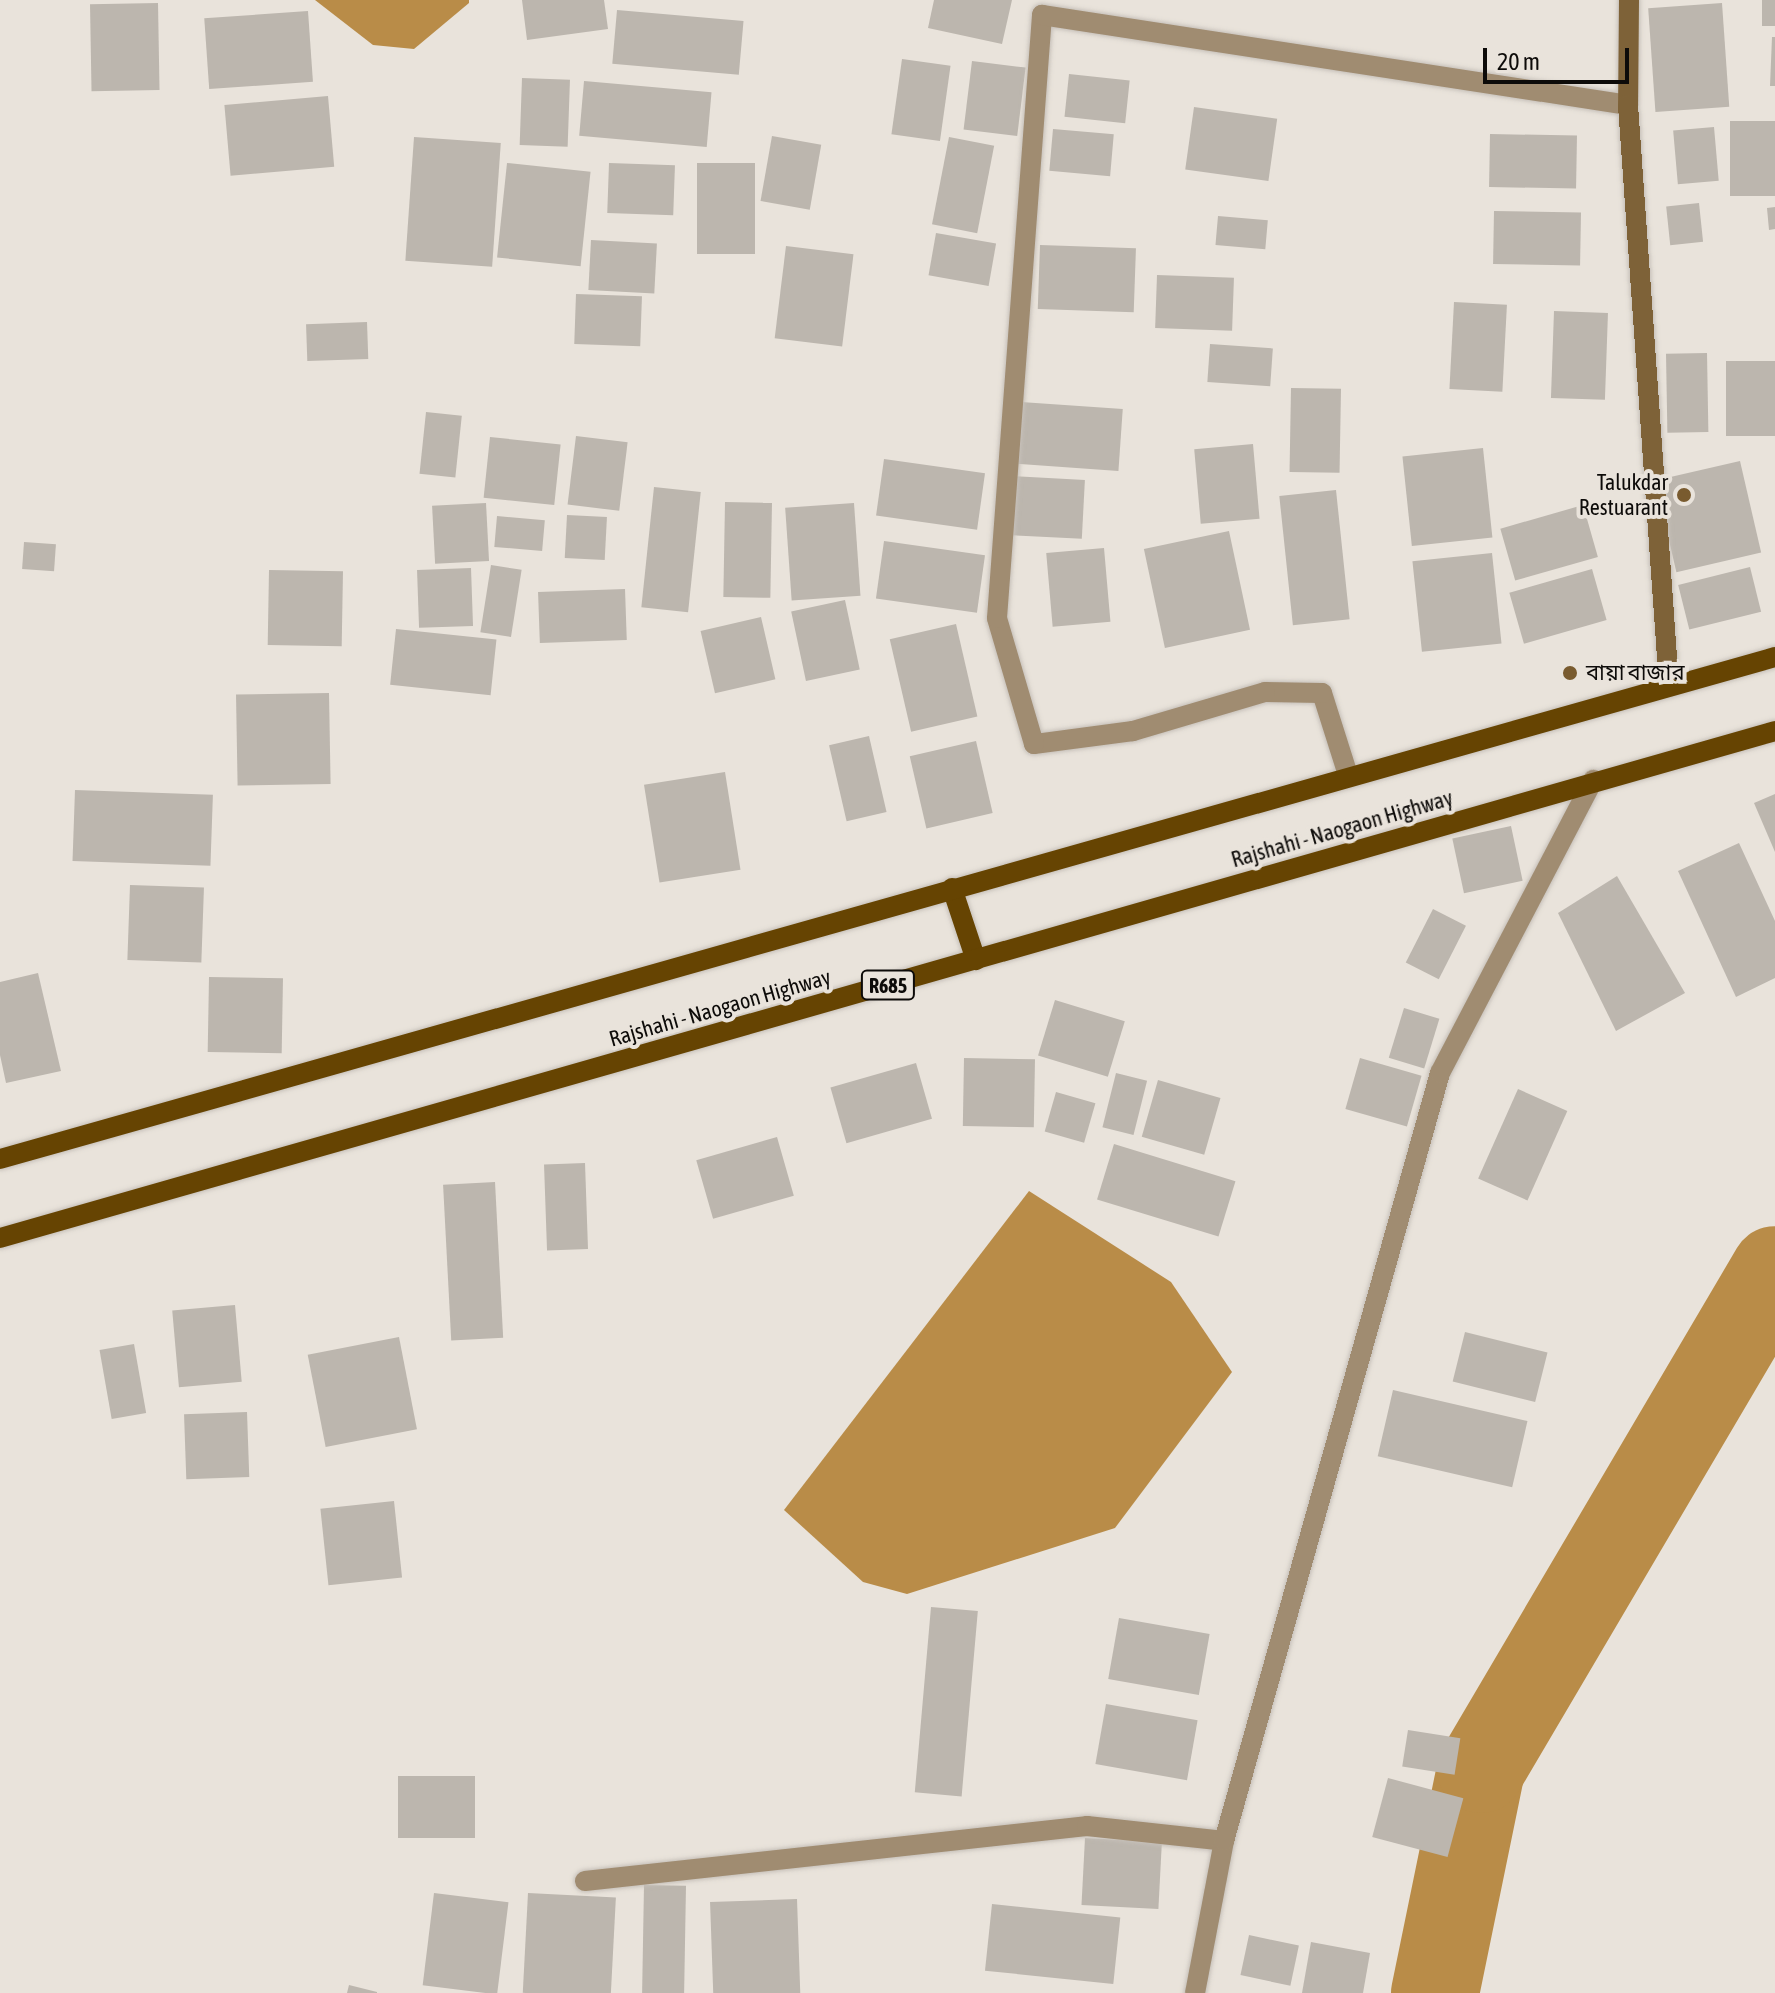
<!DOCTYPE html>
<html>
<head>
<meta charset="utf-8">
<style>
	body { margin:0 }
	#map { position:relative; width:1775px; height:1993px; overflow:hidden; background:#e9e3db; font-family:"Asap Condensed","Noto Sans Bengali",sans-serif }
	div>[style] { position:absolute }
	.water>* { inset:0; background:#b98c48 }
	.river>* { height:88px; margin:-44px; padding:0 44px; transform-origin:44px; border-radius:44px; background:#b98c48 }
	.building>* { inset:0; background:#bcb6ae; transform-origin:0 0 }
	.roads { filter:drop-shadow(0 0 2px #c6c0b9) drop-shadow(0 0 2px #c6c0b9) }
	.minor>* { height:20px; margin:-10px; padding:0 10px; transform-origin:10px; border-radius:10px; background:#a08c71 }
	.secondary>* { height:20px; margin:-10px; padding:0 10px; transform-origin:10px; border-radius:10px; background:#7e6238 }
	.primary>* { height:20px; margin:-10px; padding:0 10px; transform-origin:10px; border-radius:10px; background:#664402 }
	.dots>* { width:22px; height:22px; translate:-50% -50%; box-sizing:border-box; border:4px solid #e9e3db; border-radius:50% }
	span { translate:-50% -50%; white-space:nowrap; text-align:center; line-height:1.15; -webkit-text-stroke:8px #e9e3db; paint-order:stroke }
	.shield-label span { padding:2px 6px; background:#e9e3db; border:2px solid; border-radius:6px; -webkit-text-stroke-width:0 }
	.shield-label { font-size:20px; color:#0d0b09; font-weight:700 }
	.poi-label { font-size:22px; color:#0d0b09 }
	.right { translate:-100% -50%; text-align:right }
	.left { translate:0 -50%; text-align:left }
	.street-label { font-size:22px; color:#0d0b09 }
	.scale { position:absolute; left:1483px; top:48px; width:146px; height:36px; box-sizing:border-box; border:4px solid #0d0b09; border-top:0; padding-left:10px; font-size:24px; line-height:28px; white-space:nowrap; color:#0d0b09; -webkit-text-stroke:6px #e9e3db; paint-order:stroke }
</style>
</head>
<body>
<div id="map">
	<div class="water">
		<i style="clip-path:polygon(315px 0,469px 0,469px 3px,414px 49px,373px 45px)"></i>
		<i style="clip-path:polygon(1029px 1191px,1171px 1282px,1232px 1372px,1115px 1528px,907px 1594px,863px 1582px,784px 1510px)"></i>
	</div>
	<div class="river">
		<i style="left:1435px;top:1993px;width:229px;rotate:-78.4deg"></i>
		<i style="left:1481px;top:1769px;width:579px;rotate:-59.49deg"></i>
	</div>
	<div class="building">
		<i style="clip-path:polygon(522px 0,604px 0,608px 29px,527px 40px)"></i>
		<i style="clip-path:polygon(934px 0,1012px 0,1002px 44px,928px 28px)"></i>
		<i style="left:1762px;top:0;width:13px;height:26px"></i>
		<i style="left:158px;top:3px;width:87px;height:68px;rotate:89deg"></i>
		<i style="left:1722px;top:3px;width:104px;height:74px;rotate:86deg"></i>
		<i style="left:617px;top:10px;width:127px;height:54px;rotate:5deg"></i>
		<i style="left:308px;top:11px;width:71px;height:104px;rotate:86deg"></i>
		<i style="clip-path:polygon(1772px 37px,1775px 37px,1775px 86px,1770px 86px)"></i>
		<i style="left:902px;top:59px;width:49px;height:76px;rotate:8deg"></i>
		<i style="left:972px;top:61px;width:54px;height:69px;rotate:7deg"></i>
		<i style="left:1069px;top:74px;width:61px;height:43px;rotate:6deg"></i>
		<i style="left:522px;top:78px;width:48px;height:67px;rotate:2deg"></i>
		<i style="left:584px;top:81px;width:128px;height:55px;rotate:5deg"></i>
		<i style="left:328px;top:96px;width:71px;height:104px;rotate:85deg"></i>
		<i style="left:1194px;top:107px;width:84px;height:63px;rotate:8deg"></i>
		<i style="left:1730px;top:121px;width:45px;height:75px"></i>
		<i style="left:1714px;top:127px;width:54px;height:41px;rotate:85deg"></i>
		<i style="left:1053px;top:129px;width:61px;height:42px;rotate:5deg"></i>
		<i style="left:1490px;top:134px;width:87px;height:53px;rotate:1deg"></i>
		<i style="left:772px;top:136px;width:50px;height:66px;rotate:10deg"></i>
		<i style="left:414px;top:137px;width:87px;height:124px;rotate:4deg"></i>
		<i style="left:949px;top:137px;width:46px;height:89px;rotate:11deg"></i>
		<i style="left:507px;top:163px;width:84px;height:95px;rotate:6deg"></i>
		<i style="left:609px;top:163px;width:66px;height:50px;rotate:2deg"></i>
		<i style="left:755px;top:163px;width:91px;height:58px;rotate:90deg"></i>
		<i style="left:1699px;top:203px;width:39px;height:33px;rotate:84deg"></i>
		<i style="clip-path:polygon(1775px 207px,1775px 229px,1769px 230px,1767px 208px)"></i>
		<i style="left:1494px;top:211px;width:87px;height:53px;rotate:1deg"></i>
		<i style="left:1218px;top:216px;width:50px;height:29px;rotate:5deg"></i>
		<i style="left:936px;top:233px;width:61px;height:43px;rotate:10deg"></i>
		<i style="left:591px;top:240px;width:66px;height:50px;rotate:3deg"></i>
		<i style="left:1040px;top:245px;width:96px;height:64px;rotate:2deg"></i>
		<i style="left:786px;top:246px;width:68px;height:93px;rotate:7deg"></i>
		<i style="left:1157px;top:275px;width:77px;height:53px;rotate:2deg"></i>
		<i style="left:576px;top:294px;width:66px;height:50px;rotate:2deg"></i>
		<i style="left:1454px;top:302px;width:53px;height:87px;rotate:3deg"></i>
		<i style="left:1554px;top:311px;width:54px;height:87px;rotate:2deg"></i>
		<i style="left:367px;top:322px;width:37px;height:61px;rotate:88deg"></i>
		<i style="left:1210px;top:344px;width:63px;height:38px;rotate:4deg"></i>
		<i style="left:1707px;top:353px;width:79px;height:41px;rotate:89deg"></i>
		<i style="left:1775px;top:361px;width:75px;height:49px;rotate:90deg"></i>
		<i style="left:1291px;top:388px;width:50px;height:84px;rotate:1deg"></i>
		<i style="left:1021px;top:402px;width:102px;height:62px;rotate:4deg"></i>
		<i style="left:426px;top:412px;width:36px;height:62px;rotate:6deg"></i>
		<i style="left:576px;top:436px;width:52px;height:69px;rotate:7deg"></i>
		<i style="left:490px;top:437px;width:71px;height:61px;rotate:6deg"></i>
		<i style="left:1253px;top:444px;width:75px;height:59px;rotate:85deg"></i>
		<i style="left:1483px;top:448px;width:90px;height:81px;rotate:84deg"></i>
		<i style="left:884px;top:459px;width:102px;height:57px;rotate:8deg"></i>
		<i style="left:1740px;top:461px;width:94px;height:87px;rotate:77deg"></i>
		<i style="left:1010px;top:476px;width:75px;height:59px;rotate:3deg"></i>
		<i style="left:654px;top:487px;width:47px;height:121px;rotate:6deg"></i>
		<i style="left:1336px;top:490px;width:130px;height:57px;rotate:84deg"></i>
		<i style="left:725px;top:502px;width:47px;height:95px;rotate:1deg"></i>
		<i style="left:486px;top:503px;width:58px;height:54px;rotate:87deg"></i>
		<i style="left:854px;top:503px;width:93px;height:69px;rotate:86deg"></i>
		<i style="left:1583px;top:505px;width:54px;height:86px;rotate:74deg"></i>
		<i style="left:567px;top:515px;width:40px;height:43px;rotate:3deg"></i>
		<i style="left:497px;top:516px;width:48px;height:31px;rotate:5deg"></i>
		<i style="left:1229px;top:531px;width:101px;height:87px;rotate:78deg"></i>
		<i style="left:884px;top:541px;width:102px;height:58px;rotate:8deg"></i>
		<i style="left:24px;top:542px;width:32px;height:27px;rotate:4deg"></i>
		<i style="left:1104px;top:548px;width:74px;height:58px;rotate:85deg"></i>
		<i style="left:1492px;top:553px;width:91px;height:80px;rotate:84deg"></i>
		<i style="left:491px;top:565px;width:31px;height:68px;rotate:9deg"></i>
		<i style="left:1750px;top:567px;width:46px;height:74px;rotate:76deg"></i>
		<i style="left:471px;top:568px;width:58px;height:54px;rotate:88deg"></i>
		<i style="left:1592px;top:569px;width:53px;height:86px;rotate:74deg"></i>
		<i style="left:269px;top:570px;width:74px;height:75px;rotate:1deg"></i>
		<i style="left:625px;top:589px;width:51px;height:87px;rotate:88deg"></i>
		<i style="left:845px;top:600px;width:71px;height:55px;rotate:78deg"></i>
		<i style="left:761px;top:617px;width:64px;height:62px;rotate:77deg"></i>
		<i style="left:956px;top:624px;width:95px;height:68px;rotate:77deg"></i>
		<i style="left:396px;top:629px;width:101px;height:56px;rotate:6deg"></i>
		<i style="left:329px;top:693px;width:91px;height:93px;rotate:89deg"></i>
		<i style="left:869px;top:736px;width:78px;height:41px;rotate:77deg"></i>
		<i style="left:976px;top:741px;width:74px;height:68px;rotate:77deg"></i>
		<i style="left:725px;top:772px;width:99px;height:82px;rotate:81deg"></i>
		<i style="left:75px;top:790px;width:138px;height:71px;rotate:2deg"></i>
		<i style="clip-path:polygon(1775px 794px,1775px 852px,1754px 803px)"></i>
		<i style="left:1511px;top:826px;width:56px;height:60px;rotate:78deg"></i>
		<i style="clip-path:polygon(1739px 843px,1775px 921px,1775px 978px,1736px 997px,1678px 871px)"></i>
		<i style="clip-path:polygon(1617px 876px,1685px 993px,1616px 1031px,1558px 913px)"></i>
		<i style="left:130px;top:885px;width:74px;height:75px;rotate:2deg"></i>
		<i style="left:1433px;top:909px;width:37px;height:60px;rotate:27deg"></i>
		<i style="clip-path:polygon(38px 973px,61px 1071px,6px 1083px,0 1055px,0 982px)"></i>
		<i style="left:209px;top:977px;width:74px;height:75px;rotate:1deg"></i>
		<i style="left:1055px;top:1000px;width:73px;height:58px;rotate:17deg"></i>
		<i style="left:1404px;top:1008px;width:37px;height:52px;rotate:17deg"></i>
		<i style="left:964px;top:1058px;width:71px;height:68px;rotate:1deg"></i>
		<i style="left:1360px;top:1058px;width:64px;height:53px;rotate:16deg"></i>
		<i style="left:916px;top:1063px;width:58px;height:89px;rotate:74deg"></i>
		<i style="left:1116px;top:1073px;width:32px;height:56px;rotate:14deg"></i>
		<i style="left:1158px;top:1080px;width:65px;height:59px;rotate:16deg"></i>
		<i style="left:1518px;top:1089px;width:54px;height:98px;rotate:24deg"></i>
		<i style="left:1056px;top:1092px;width:41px;height:41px;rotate:16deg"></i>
		<i style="left:777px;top:1137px;width:61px;height:84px;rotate:74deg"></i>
		<i style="left:1114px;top:1144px;width:127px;height:58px;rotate:17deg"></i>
		<i style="left:585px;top:1163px;width:86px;height:41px;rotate:88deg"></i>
		<i style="left:495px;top:1182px;width:156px;height:52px;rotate:87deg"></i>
		<i style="left:235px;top:1305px;width:77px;height:63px;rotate:85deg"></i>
		<i style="left:1465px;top:1332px;width:85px;height:51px;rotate:14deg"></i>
		<i style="left:399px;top:1337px;width:94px;height:93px;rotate:79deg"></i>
		<i style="left:134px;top:1344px;width:70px;height:35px;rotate:80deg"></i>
		<i style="left:1393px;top:1390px;width:138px;height:68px;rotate:13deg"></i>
		<i style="left:247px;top:1412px;width:65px;height:63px;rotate:88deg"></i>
		<i style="left:394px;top:1501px;width:77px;height:74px;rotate:84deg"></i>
		<i style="left:931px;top:1607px;width:47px;height:186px;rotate:5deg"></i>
		<i style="left:1119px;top:1618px;width:92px;height:62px;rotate:10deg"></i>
		<i style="left:1106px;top:1704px;width:93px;height:61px;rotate:10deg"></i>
		<i style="left:1408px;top:1730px;width:53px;height:37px;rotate:9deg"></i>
		<i style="left:398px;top:1776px;width:77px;height:62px"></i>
		<i style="left:1388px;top:1778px;width:78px;height:61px;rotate:15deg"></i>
		<i style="left:1085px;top:1838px;width:77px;height:67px;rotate:3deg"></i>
		<i style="left:644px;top:1885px;width:42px;height:108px;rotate:1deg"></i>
		<i style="left:434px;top:1893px;width:75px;height:93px;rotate:7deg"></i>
		<i style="left:528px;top:1893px;width:88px;height:100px;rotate:3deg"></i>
		<i style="left:797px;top:1899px;width:94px;height:87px;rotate:88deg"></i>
		<i style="left:992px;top:1904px;width:129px;height:67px;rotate:6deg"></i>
		<i style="left:1249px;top:1935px;width:51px;height:41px;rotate:12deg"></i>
		<i style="clip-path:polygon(1311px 1942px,1370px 1953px,1363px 1993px,1302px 1993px)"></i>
		<i style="clip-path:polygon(349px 1985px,377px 1992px,377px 1993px,347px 1993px)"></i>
	</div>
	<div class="roads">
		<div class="minor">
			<i style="left:1348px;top:775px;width:86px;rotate:-107.6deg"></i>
			<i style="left:1322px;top:693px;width:57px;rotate:-179deg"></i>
			<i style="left:1265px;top:692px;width:138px;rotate:163.5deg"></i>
			<i style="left:1133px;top:731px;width:100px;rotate:172.5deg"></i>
			<i style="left:1034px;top:744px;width:131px;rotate:-106.4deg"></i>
			<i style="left:997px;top:618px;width:605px;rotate:-85.73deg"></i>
			<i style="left:1042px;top:15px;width:593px;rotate:8.73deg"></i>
			<i style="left:585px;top:1881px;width:505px;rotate:-6.25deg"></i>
			<i style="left:1087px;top:1826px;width:138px;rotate:6.2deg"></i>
			<i style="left:1195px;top:1993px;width:155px;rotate:-79.2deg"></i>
			<i style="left:1224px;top:1841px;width:798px;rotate:-74.29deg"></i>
			<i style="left:1440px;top:1073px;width:331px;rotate:-62.4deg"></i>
		</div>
		<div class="secondary">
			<i style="left:1629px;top:0;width:105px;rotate:90.5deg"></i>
			<i style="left:1628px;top:105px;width:582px;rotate:85.96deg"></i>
		</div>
		<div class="primary">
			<i style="left:952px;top:888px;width:76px;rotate:71.6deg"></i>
			<i style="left:0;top:1159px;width:1845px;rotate:-15.79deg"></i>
			<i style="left:0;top:1238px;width:1846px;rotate:-15.94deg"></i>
		</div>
	</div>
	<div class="dots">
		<i style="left:1684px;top:495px;background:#795b2f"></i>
		<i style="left:1570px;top:673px;background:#795b2f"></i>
	</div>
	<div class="shield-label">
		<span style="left:888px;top:985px">R685</span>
	</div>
	<div class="poi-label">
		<span class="right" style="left:1668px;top:495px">Talukdar<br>Restuarant</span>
		<span class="left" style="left:1586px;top:673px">বায়া বাজার</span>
	</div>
	<div class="street-label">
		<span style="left:1342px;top:829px;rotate:-16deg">Rajshahi - Naogaon Highway</span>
		<span style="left:720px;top:1008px;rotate:-16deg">Rajshahi - Naogaon Highway</span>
	</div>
	<div class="scale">20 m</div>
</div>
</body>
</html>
